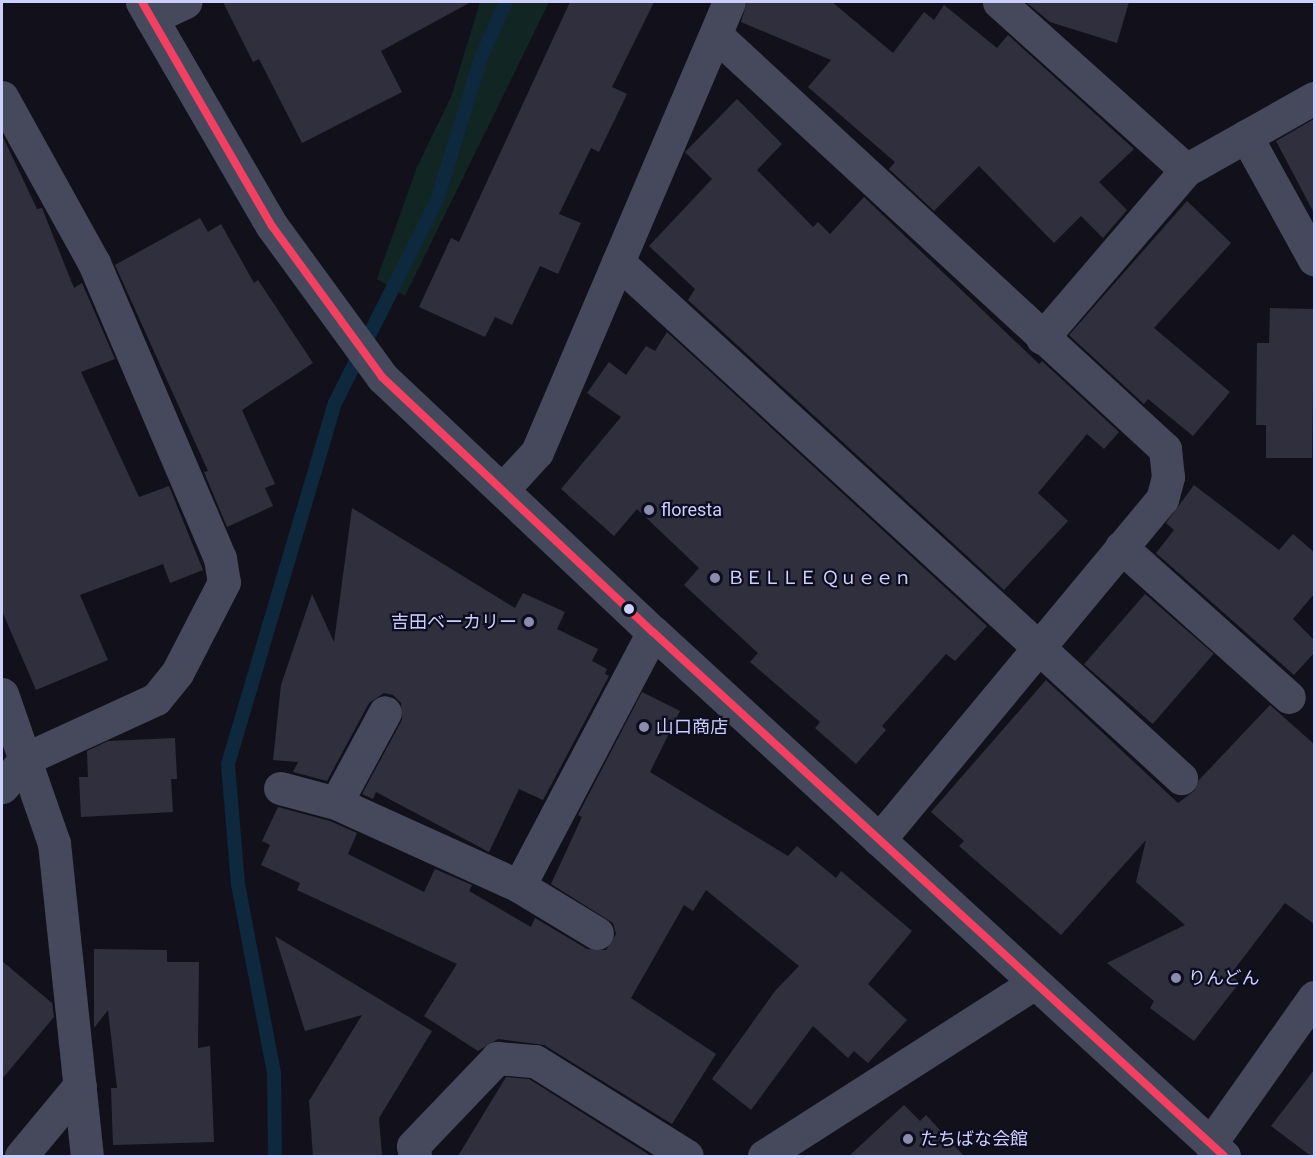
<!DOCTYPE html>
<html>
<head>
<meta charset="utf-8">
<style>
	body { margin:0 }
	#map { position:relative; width:1316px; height:1158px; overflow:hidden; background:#12111b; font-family:Roboto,"Noto Sans JP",sans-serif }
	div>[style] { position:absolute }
	.green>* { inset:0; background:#112523 }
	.stream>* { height:14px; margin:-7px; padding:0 7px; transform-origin:7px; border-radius:7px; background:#0e283e }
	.building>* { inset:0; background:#302f3d; transform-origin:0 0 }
	.minor>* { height:33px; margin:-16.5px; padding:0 16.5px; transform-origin:16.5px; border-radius:16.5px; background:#46485c }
	.tertiary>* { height:33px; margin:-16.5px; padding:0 16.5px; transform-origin:16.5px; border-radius:16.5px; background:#46485c }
	.bus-1>* { height:8px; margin:-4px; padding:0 4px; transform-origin:4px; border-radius:4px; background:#f24062 }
	.dots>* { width:16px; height:16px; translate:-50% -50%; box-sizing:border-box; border:3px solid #0e0d1f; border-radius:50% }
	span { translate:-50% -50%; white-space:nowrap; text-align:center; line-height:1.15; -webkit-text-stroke:4.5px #0e0d1f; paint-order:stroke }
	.poi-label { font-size:18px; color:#cdcffd }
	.left { translate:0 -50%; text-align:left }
	.right { translate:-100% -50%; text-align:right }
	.frame { position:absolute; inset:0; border:3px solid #cdcffd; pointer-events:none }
</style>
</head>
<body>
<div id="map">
	<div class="green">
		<i style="clip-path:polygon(480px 2px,549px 2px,405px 296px,377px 279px,417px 167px,451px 97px)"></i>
	</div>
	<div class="stream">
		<i style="left:275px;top:1156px;width:83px;rotate:-90.7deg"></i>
		<i style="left:274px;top:1073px;width:192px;rotate:-100.8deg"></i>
		<i style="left:238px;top:884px;width:120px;rotate:-94.8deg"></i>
		<i style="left:228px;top:764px;width:377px;rotate:-73.5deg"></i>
		<i style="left:335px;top:403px;width:227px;rotate:-63.3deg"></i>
		<i style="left:437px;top:200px;width:149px;rotate:-72.8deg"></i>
		<i style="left:481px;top:58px;width:61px;rotate:-65.9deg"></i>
	</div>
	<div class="building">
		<i style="clip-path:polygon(223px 2px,471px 2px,381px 51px,402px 92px,302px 143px,259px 59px,253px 62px)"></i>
		<i style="clip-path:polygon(570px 2px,654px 2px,612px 87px,627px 94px,599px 152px,591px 148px,559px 214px,581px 223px,558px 274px,540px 266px,512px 325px,495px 317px,485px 337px,419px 307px,451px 238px,459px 242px)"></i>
		<i style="clip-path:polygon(747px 2px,832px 2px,893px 53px,924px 12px,934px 20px,944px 5px,997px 48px,1008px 35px,1134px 149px,1099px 182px,1127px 210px,1103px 238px,1081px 216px,1054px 243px,979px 166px,934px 211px,889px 169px,895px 162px,808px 87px,831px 60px,741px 22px)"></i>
		<i style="clip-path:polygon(1026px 2px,1129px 2px,1117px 43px,1050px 22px)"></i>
		<i style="clip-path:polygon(737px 99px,782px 144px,757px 170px,813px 227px,818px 222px,830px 234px,864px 197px,1039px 364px,1042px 361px,1119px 432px,1104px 449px,1087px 434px,1038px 493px,1068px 521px,1004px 590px,688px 300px,695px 289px,649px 246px,712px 179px,685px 152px)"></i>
		<i style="clip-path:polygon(1314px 119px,1314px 213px,1276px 141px)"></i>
		<i style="clip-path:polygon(2px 135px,37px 209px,42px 208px,74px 288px,82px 283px,115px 359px,81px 372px,139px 497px,169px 486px,203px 570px,170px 583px,163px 564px,80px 595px,108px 660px,36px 690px,2px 611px)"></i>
		<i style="clip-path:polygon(1187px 201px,1231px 243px,1154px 328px,1230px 392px,1193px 436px,1148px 399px,1144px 404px,1069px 335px)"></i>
		<i style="clip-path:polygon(200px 218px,208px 232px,221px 224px,254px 283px,258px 280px,313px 363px,242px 410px,275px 484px,265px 488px,273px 506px,227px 527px,204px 472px,208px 471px,115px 265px)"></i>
		<i style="clip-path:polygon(1270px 308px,1314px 309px,1312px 458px,1266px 458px,1266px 425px,1256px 425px,1257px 343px,1269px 343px)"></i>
		<i style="clip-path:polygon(667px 332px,987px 626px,955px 661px,946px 654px,882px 726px,886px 730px,856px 764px,815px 728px,820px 722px,750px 662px,758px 653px,684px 585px,699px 568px,637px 509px,614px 536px,561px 489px,621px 417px,587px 393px,609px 362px,626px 375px,646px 346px,655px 351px)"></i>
		<i style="clip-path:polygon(1194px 485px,1279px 550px,1293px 534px,1314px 552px,1314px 594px,1293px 619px,1314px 640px,1314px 653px,1294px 675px,1156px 553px,1174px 530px,1166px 523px)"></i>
		<i style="clip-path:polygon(352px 508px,515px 608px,523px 593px,565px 612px,557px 629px,598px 649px,592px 661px,607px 669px,605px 674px,609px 676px,543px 800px,519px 789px,489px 852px,376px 792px,373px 799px,362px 794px,402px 720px,401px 703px,393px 695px,384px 693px,369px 703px,327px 781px,293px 772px,298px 762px,273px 760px,281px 685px,312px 594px,334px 642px)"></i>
		<i style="left:1145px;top:594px;width:91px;height:93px;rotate:41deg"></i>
		<i style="clip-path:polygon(1046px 680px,1178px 803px,1194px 791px,1199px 780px,1270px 705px,1314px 744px,1314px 924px,1285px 903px,1230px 975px,1240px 982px,1194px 1041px,1150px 1008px,1154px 1001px,1107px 963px,1185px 925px,1136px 882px,1146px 840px,1061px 935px,959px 846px,964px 841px,931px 812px)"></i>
		<i style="clip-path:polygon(642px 692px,680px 711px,650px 772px,788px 856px,797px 846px,836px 878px,841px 871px,912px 931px,868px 984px,907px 1020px,868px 1063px,854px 1051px,848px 1058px,813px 1026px,751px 1110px,712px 1079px,775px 991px,799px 966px,706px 890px,693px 911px,684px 905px,631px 998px,716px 1054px,672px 1124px,544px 1045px,498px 1039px,478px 1051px,424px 1016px,457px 964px,297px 890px,300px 883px,261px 865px,270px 845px,262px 841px,278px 807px,330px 821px,357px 833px,348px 854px,424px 892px,435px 869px,472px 885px,469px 891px,531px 927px,535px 918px,587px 949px,606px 950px,616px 934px,613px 923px,551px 884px,582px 817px,578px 815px)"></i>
		<i style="clip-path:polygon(175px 738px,177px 779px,171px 779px,173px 812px,81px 817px,79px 777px,88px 777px,87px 751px,108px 741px)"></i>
		<i style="clip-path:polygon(275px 936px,432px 1031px,379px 1118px,382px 1156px,313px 1156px,309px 1101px,362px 1015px,305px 1031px)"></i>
		<i style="clip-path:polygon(94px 949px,167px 950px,167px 962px,199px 962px,198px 1048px,210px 1046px,214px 1142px,113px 1145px,111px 1088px,117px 1088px,108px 1010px,94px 1028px)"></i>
		<i style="clip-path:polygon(2px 961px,52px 1003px,54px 1017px,2px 1079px)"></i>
		<i style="clip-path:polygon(1314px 1070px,1314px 1156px,1311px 1156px,1271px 1126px)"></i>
		<i style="clip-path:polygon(506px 1077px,529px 1079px,651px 1156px,458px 1156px)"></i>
		<i style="clip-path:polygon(904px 1105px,920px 1121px,926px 1115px,964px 1156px,849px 1156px)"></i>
	</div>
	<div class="minor">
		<i style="left:999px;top:2px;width:251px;rotate:41.9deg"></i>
		<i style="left:151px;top:18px;width:38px;rotate:-25deg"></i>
		<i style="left:716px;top:35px;width:611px;rotate:42.68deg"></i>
		<i style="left:1165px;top:449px;width:28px;rotate:84deg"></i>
		<i style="left:1168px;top:477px;width:23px;rotate:105deg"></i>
		<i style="left:1162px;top:499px;width:443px;rotate:129.7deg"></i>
		<i style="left:2px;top:97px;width:190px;rotate:61deg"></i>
		<i style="left:94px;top:263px;width:321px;rotate:66.9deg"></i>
		<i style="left:220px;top:558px;width:24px;rotate:81deg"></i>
		<i style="left:224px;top:582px;width:102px;rotate:117.3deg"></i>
		<i style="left:177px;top:673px;width:33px;rotate:129deg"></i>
		<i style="left:156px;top:699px;width:144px;rotate:155.4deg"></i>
		<i style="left:25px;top:759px;width:36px;rotate:129deg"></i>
		<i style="left:1246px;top:136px;width:141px;rotate:61.1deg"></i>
		<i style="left:618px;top:262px;width:764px;rotate:42.51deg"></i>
		<i style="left:1042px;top:338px;width:221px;rotate:-49.4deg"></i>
		<i style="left:1186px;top:170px;width:147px;rotate:-29.4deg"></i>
		<i style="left:503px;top:489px;width:50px;rotate:-47.4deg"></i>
		<i style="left:537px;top:452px;width:489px;rotate:-66.9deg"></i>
		<i style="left:1121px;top:547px;width:225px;rotate:41.8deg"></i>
		<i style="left:2px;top:694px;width:158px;rotate:70.8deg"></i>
		<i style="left:54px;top:843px;width:315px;rotate:84deg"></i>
		<i style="left:280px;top:788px;width:58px;rotate:15deg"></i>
		<i style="left:336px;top:803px;width:201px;rotate:24.4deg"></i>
		<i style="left:519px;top:886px;width:91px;rotate:31.1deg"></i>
		<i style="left:336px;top:803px;width:103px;rotate:-61.7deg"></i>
		<i style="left:519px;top:886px;width:287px;rotate:-62.2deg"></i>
		<i style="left:1210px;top:1144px;width:180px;rotate:-54.7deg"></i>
		<i style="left:21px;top:1156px;width:92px;rotate:-50.3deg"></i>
		<i style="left:415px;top:1156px;width:10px;rotate:-101deg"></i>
		<i style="left:413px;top:1146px;width:122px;rotate:-46.3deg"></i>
		<i style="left:497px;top:1058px;width:38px;rotate:5deg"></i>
		<i style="left:535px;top:1061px;width:179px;rotate:32deg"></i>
		<i style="left:764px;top:1156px;width:321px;rotate:-32.6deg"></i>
	</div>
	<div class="tertiary">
		<i style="left:142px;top:2px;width:259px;rotate:59.9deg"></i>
		<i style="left:272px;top:226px;width:187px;rotate:53.9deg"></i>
		<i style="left:382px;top:377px;width:372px;rotate:43.3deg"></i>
		<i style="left:653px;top:632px;width:775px;rotate:42.54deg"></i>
	</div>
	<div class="bus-1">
		<i style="left:142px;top:2px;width:259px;rotate:59.9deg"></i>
		<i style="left:272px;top:226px;width:187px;rotate:53.9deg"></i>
		<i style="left:382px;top:377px;width:372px;rotate:43.3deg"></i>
		<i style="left:653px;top:632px;width:775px;rotate:42.54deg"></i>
	</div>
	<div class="dots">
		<i style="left:649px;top:510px;background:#8c8cae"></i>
		<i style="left:715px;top:578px;background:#8c8cae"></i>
		<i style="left:629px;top:609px;background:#cdcffd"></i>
		<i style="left:529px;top:622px;background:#8c8cae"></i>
		<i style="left:644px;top:727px;background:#8c8cae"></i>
		<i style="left:1176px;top:978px;background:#8c8cae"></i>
		<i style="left:908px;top:1139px;background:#8c8cae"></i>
	</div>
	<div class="poi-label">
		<span class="left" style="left:661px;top:510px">floresta</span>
		<span class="left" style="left:727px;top:578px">ＢＥＬＬＥ Ｑｕｅｅｎ</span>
		<span class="right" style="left:517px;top:622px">吉田ベーカリー</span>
		<span class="left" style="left:656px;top:727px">山口商店</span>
		<span class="left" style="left:1188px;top:978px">りんどん</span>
		<span class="left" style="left:920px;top:1139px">たちばな会館</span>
	</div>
	<div class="frame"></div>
</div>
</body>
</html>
